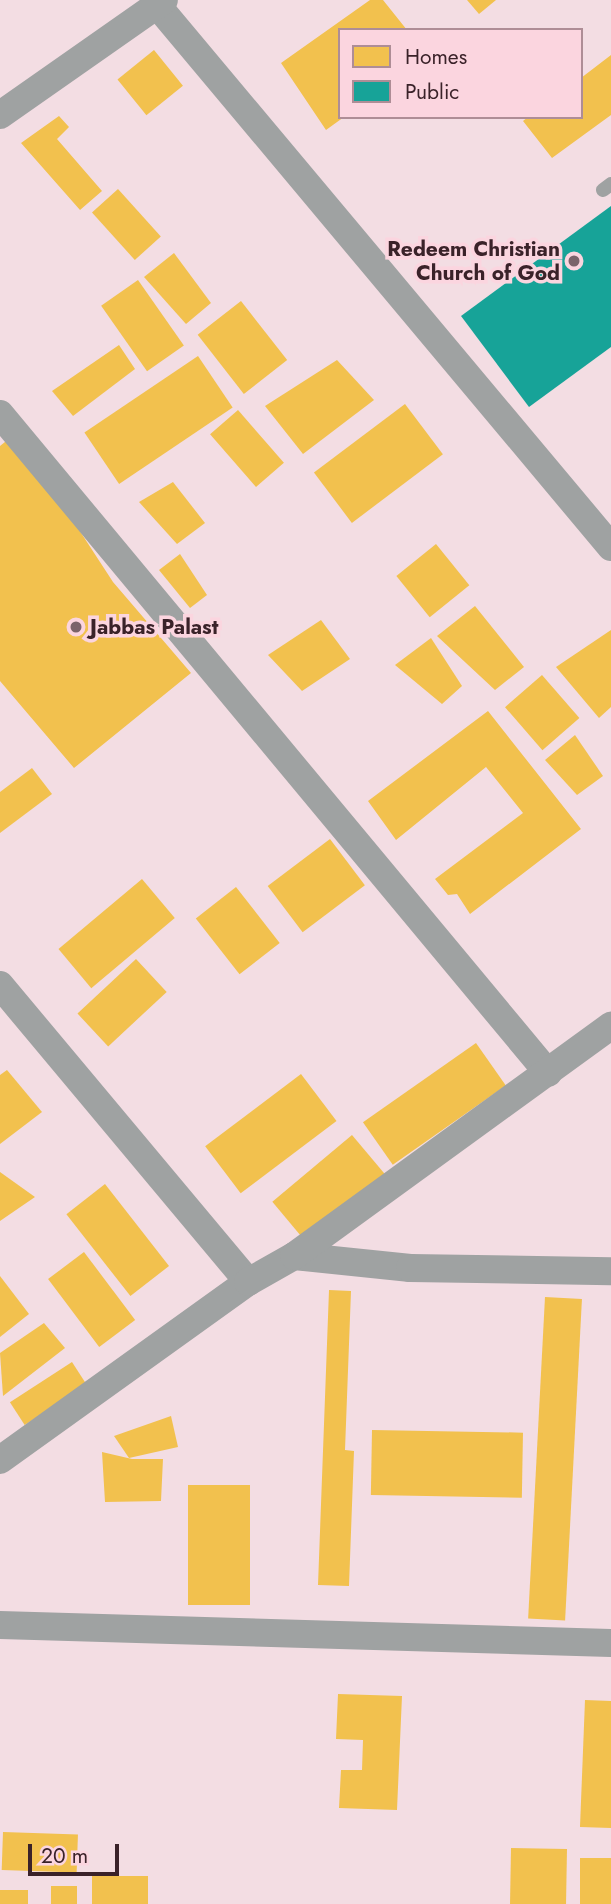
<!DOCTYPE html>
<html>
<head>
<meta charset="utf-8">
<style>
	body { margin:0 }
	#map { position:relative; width:611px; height:1904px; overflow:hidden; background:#f3dde3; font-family:Jost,sans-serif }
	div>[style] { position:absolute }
	.homes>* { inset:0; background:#f2c14e; transform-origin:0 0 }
	.public>* { inset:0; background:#17a398 }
	.lane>* { height:14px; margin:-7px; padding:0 7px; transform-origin:7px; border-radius:7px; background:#9fa2a2 }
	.street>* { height:28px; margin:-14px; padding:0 14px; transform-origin:14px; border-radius:14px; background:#9fa2a2 }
	.dots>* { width:19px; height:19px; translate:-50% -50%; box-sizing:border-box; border:4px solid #fbd5df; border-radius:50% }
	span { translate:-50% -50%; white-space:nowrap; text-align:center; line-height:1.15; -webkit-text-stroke:7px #fbd5df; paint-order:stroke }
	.poi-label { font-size:21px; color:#3a2229; font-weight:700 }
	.right { translate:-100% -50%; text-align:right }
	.left { translate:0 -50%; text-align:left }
	.legend { position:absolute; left:338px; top:28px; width:245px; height:91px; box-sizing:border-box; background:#fbd5df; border:2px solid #ae8d96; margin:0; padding:9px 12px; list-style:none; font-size:21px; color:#3a2229 }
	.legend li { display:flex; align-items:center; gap:14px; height:35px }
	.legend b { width:35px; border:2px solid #ae8d96 }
	.scale { position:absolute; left:28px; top:1844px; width:91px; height:32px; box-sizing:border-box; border:4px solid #3a2229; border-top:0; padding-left:9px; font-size:21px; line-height:24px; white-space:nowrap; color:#3a2229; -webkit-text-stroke:5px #fbd5df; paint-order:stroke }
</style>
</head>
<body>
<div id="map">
	<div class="homes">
		<i style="clip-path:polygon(370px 0,383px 0,407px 30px,340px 30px,340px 117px,344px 117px,326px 130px,281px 63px)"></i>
		<i style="clip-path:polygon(467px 0,496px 0,479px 14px)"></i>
		<i style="left:154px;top:50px;width:46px;height:47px;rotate:51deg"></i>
		<i style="clip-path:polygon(611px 55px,611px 115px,552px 158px,523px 121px,528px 117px,581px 117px,581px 78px)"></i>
		<i style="clip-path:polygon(59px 116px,69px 127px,57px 139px,102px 191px,80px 210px,21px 143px)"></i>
		<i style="left:118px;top:189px;width:64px;height:35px;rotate:48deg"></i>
		<i style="clip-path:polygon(174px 253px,211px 303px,186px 324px,144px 277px)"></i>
		<i style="left:138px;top:280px;width:80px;height:45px;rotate:55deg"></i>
		<i style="left:241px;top:301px;width:75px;height:55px;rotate:52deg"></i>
		<i style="clip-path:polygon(119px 345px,135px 369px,73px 416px,52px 391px)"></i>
		<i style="left:198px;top:356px;width:62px;height:137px;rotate:56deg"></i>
		<i style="clip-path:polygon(337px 360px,374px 400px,303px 454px,265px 406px)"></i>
		<i style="left:405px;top:404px;width:63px;height:114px;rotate:53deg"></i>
		<i style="left:238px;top:410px;width:70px;height:37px;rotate:49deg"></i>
		<i style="clip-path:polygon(16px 433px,113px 582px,191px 673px,74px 768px,0 681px,0 446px)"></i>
		<i style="clip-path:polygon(173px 482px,205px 523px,177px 544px,139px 502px)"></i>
		<i style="left:436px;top:544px;width:53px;height:51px;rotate:51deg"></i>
		<i style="clip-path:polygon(180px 554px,207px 595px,190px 608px,159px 570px)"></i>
		<i style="clip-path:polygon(475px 606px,524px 667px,495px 690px,437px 636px)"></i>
		<i style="clip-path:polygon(321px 620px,350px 659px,302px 691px,268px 655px)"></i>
		<i style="clip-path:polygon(611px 630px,611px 707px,599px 718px,556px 667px)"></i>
		<i style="clip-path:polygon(431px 638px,462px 686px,442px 704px,395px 665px)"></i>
		<i style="left:542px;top:675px;width:57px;height:49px;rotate:49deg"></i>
		<i style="clip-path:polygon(488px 711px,581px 829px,470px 914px,457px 894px,448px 895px,435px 879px,523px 813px,486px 767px,396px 840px,368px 801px)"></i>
		<i style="clip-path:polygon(575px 735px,603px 776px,577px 795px,545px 760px)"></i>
		<i style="clip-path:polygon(32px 768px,52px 794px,0 833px,0 792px)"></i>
		<i style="left:330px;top:839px;width:58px;height:78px;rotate:53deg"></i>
		<i style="left:142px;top:879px;width:51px;height:109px;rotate:50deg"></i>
		<i style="left:236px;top:887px;width:71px;height:51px;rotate:52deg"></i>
		<i style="left:136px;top:959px;width:45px;height:80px;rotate:47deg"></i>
		<i style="left:476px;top:1043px;width:52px;height:138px;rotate:55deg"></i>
		<i style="clip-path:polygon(7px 1070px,42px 1112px,0 1144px,0 1075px)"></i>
		<i style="left:301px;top:1074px;width:59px;height:120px;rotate:53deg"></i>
		<i style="left:352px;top:1135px;width:52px;height:104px;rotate:50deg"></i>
		<i style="clip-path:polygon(0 1172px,35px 1197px,0 1221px)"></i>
		<i style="left:105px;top:1184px;width:104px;height:49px;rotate:52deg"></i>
		<i style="left:84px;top:1252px;width:85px;height:45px;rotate:53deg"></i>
		<i style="clip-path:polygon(0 1276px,29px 1314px,0 1337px)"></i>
		<i style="clip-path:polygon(329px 1290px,351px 1291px,345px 1450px,354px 1451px,349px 1586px,318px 1585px)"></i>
		<i style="left:545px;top:1297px;width:37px;height:322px;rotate:3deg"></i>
		<i style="clip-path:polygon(44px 1323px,65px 1348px,3px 1396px,0 1353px)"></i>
		<i style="left:72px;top:1362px;width:27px;height:74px;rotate:57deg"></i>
		<i style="clip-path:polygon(171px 1416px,178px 1447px,129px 1458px,114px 1436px)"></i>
		<i style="left:372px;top:1430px;width:151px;height:65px;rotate:1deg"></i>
		<i style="clip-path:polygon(102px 1452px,132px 1459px,163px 1459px,161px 1501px,105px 1502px)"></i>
		<i style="left:250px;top:1485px;width:120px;height:62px;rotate:90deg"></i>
		<i style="clip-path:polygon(338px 1694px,402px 1696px,397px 1810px,339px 1808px,341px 1770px,362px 1770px,363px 1740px,336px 1739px)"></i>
		<i style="clip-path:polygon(585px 1700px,611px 1701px,611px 1828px,580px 1827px)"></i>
		<i style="left:3px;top:1832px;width:75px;height:38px;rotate:2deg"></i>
		<i style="left:511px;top:1848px;width:56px;height:56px;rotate:1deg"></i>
		<i style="left:611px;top:1858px;width:46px;height:31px;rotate:90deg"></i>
		<i style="left:92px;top:1876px;width:56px;height:28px"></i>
		<i style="left:51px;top:1886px;width:26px;height:18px"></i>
		<i style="left:0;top:1890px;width:28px;height:14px"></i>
	</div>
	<div class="public">
		<i style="clip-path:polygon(611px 206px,611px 347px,529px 407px,461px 316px)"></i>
	</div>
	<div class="lane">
		<i style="left:603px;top:190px;width:10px;rotate:-37deg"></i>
	</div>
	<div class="street">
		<i style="left:157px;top:5px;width:707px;rotate:50.05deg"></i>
		<i style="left:0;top:115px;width:200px;rotate:-35deg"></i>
		<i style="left:0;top:414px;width:857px;rotate:50.25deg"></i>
		<i style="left:0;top:985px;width:387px;rotate:50.1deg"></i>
		<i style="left:294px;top:1256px;width:117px;rotate:5.9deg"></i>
		<i style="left:410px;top:1268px;width:201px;rotate:0.9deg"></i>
		<i style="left:0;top:1460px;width:305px;rotate:-35.7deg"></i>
		<i style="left:248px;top:1282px;width:53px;rotate:-29.5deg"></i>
		<i style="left:294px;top:1256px;width:392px;rotate:-36deg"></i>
		<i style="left:0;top:1625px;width:611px;rotate:1.69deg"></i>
	</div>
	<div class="dots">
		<i style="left:574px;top:261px;background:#7b636a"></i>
		<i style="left:76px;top:627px;background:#7b636a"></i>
	</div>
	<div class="poi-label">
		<span class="right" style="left:560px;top:261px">Redeem Christian<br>Church of God</span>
		<span class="left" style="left:90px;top:627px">Jabbas Palast</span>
	</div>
	<ul class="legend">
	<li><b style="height:19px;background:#f2c14e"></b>Homes</li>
	<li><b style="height:19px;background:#17a398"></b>Public</li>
	</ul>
	<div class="scale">20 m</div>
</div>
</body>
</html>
